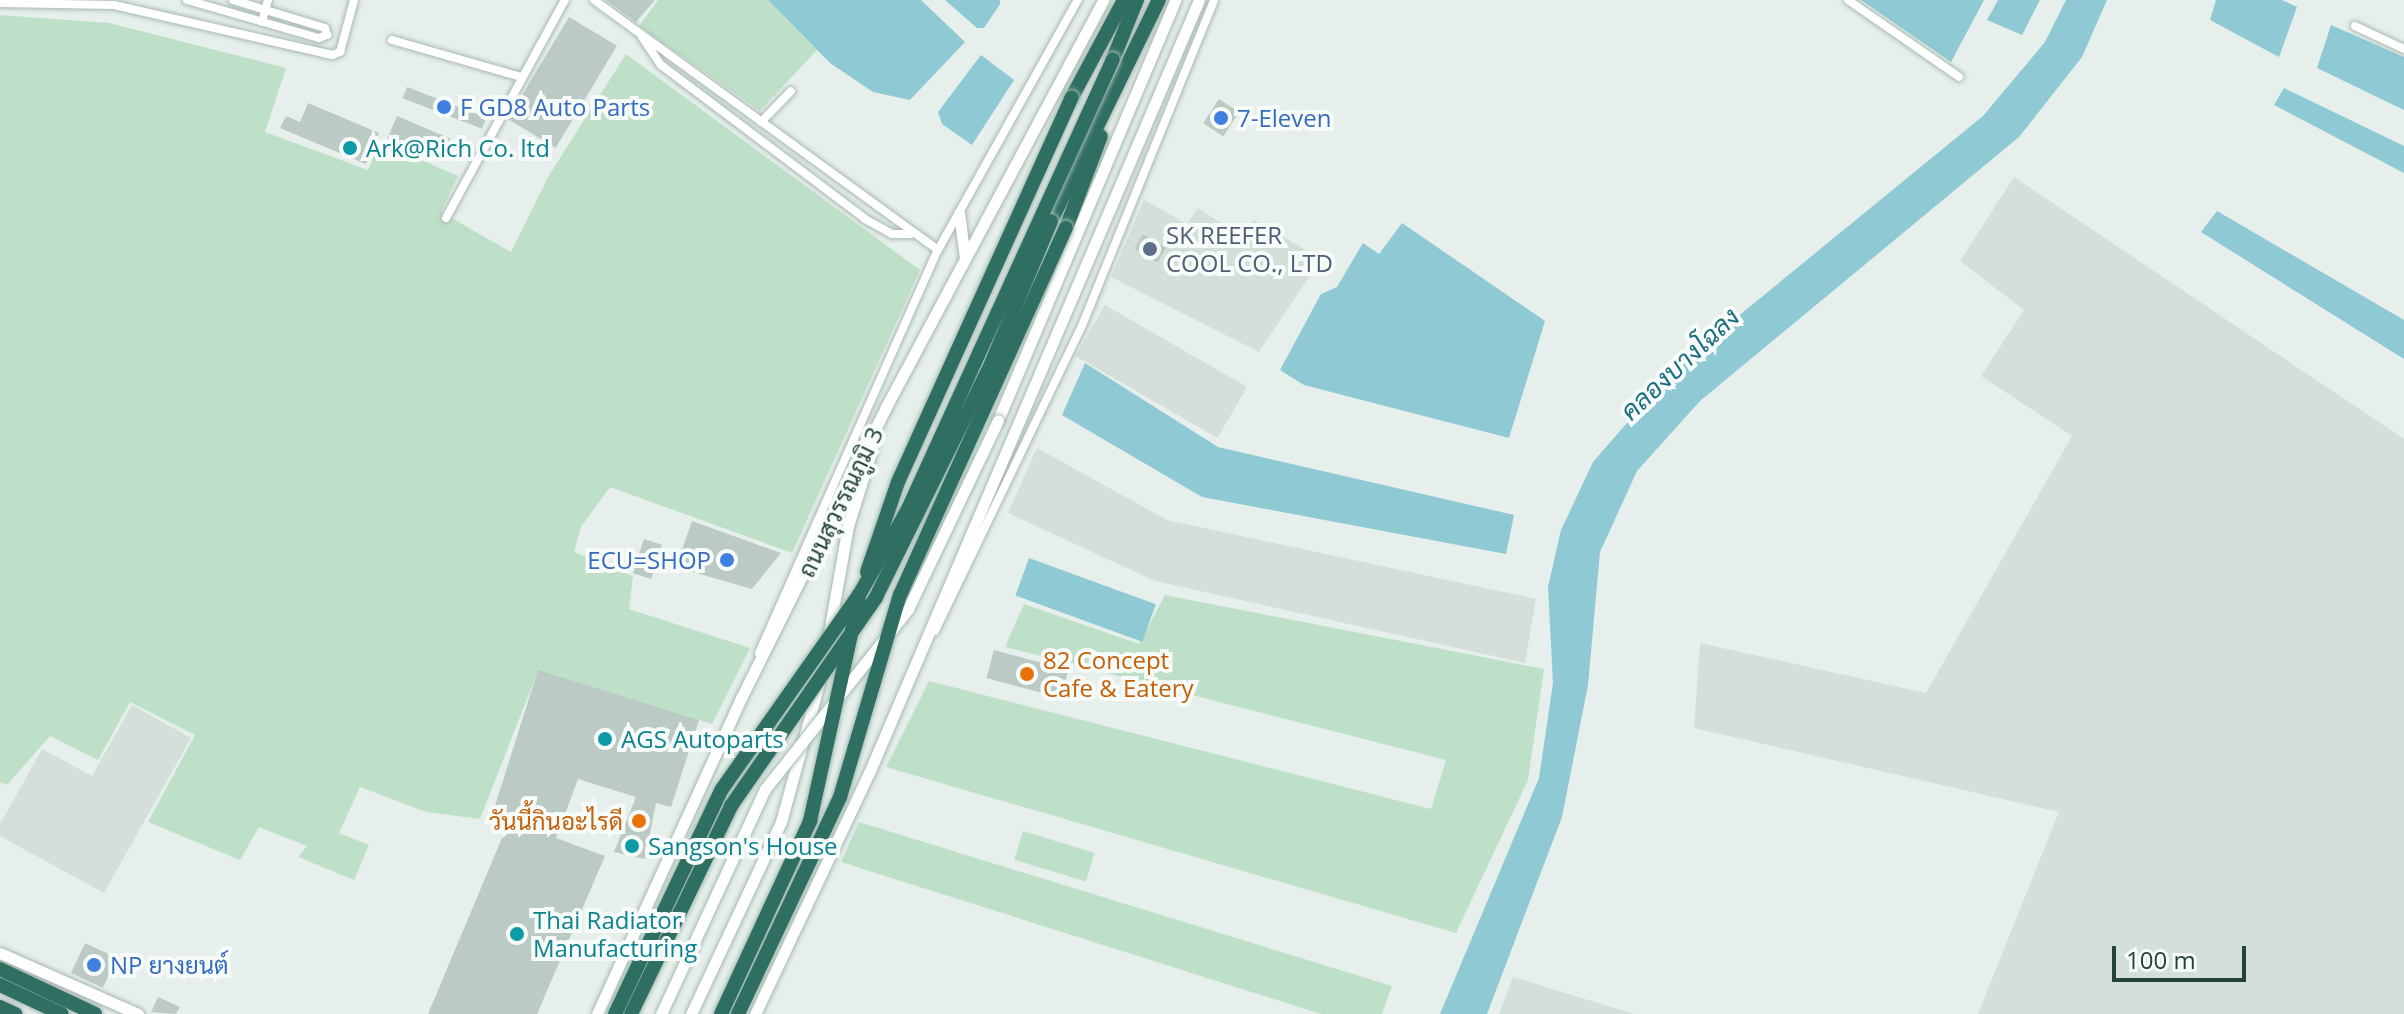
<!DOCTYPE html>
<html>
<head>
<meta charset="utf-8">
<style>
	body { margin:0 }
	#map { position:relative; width:2404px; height:1014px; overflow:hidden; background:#e6efeb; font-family:"Open Sans",Sarabun,sans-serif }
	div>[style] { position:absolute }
	.built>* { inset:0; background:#d4dfda; transform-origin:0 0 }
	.green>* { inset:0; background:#bfe0c8; transform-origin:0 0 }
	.water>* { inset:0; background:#8ec9d4; transform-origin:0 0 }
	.building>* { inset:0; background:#bbcac4; transform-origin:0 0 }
	.roads { filter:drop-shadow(0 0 2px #a8b8b2) drop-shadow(0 0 2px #a8b8b2) }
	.street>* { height:8px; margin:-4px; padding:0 4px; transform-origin:4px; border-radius:4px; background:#fff }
	.secondary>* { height:11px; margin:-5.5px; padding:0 5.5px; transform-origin:5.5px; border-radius:5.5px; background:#fff }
	.highway>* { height:14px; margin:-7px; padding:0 7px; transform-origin:7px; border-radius:7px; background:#2f6f62 }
	.bridges { filter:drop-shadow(0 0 2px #a4bbb3) drop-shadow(0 0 2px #a4bbb3) }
	.secondary-bridge>* { height:11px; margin:-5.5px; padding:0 5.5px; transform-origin:5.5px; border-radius:5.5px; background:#fff }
	.highway-bridge>* { height:14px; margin:-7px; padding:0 7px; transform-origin:7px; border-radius:7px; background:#2f6f62 }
	.dots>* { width:22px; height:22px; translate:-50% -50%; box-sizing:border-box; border:4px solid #f7fbf9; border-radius:50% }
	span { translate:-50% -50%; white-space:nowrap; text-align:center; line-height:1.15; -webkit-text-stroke:8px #f7fbf9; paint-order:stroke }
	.shop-label { font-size:24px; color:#366cbe }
	.left { translate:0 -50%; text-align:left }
	.right { translate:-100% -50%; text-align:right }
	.culture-label { font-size:24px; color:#0d838f }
	.service-label { font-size:24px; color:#4e5e75 }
	.street-label { font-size:24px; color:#24423a }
	.food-label { font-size:24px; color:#c56008 }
	.water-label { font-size:26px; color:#1c6f80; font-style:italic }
	.scale { position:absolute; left:2112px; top:946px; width:134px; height:36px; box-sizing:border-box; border:4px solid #24423a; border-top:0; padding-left:10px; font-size:24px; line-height:28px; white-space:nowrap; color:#24423a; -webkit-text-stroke:6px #f7fbf9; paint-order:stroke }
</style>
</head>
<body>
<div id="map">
	<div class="built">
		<i style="clip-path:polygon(2014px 177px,2404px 439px,2404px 1014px,1978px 1014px,2059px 812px,1694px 728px,1700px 643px,1926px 693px,2072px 436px,1981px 376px,2024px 310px,1960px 261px)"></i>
		<i style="clip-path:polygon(1144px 200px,1187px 224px,1198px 208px,1240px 235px,1254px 220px,1321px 259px,1259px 352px,1111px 277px)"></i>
		<i style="left:1105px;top:305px;width:164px;height:59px;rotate:30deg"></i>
		<i style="clip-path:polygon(1037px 448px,1167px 520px,1536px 599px,1525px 663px,1155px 581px,1008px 513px)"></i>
		<i style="clip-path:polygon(132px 705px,191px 738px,104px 893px,0 836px,0 824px,42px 749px,92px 776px)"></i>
		<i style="clip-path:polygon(1513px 977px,1634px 1014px,1499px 1014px)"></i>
	</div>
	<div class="green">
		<i style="clip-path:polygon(658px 0,768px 0,817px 50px,760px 111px,639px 26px)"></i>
		<i style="clip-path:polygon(0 15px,109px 23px,286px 68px,265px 132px,368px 170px,380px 142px,458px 176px,441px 212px,511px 252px,548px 177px,626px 54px,920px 270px,792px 553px,610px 487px,581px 527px,574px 552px,633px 576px,629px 609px,750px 648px,712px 724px,538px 671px,480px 819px,426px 812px,360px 787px,339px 833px,369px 845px,354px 880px,298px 857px,307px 846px,259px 827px,240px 860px,148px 822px,195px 735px,130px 702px,98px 760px,50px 736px,7px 785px,0 782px)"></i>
		<i style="clip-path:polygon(1165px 595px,1544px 669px,1528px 780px,1456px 933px,886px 767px,929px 681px,1431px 809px,1446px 760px,1005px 647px,1024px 604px,1139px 644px)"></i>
		<i style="clip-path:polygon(859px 822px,1392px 986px,1382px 1014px,1321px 1014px,841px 862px)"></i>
		<i style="left:1023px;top:831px;width:75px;height:30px;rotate:17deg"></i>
	</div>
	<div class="water">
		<i style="clip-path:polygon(768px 0,921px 0,965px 42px,910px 100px,873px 92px,830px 63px)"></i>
		<i style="clip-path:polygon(945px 0,1000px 0,1000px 4px,984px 28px,977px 28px)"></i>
		<i style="clip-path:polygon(1861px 0,1984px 0,1951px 62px)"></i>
		<i style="clip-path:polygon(1998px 0,2040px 0,2022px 35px,1987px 20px)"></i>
		<i style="clip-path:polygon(2066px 0,2107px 0,2082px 57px,2019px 137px,1700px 401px,1637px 471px,1600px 552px,1588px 685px,1562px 817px,1487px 1014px,1440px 1014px,1539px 778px,1553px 683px,1548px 587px,1561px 530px,1593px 462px,1676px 367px,1983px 116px,2045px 42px)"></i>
		<i style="clip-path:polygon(2216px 0,2282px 0,2297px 7px,2279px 57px,2210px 20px)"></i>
		<i style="clip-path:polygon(2331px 25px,2404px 57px,2404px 110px,2317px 68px)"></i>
		<i style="clip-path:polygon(981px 55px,1014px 80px,972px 145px,942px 124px,938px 112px)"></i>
		<i style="clip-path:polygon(2284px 88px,2404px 146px,2404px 173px,2274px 105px)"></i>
		<i style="clip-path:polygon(2217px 211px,2404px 320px,2404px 359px,2201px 232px)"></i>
		<i style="clip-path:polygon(1402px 223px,1545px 321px,1509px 438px,1304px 385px,1280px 370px,1321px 294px,1337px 287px,1363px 243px,1379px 254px)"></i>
		<i style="clip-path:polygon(1085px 363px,1218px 447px,1514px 515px,1506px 554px,1202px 497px,1062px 415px)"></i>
		<i style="left:1029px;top:558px;width:135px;height:40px;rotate:20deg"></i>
	</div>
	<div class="building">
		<i style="clip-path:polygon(606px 0,655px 0,636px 22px)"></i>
		<i style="left:569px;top:17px;width:56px;height:119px;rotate:31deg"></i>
		<i style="left:407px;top:87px;width:85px;height:12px;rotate:21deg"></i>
		<i style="left:1219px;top:99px;width:24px;height:29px;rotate:33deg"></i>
		<i style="clip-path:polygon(308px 103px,379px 133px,366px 164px,280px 128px,286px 116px,300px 122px)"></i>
		<i style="left:397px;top:116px;width:58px;height:24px;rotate:23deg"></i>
		<i style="left:1143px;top:234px;width:27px;height:17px;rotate:31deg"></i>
		<i style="clip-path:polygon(692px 521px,781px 553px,752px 589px,676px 567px)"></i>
		<i style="left:644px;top:539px;width:19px;height:36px;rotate:18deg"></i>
		<i style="left:994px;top:650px;width:77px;height:29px;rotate:15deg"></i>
		<i style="clip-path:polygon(538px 670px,699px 720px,671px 807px,656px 803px,645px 859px,614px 852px,636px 797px,578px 779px,556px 838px,605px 856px,537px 1014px,428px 1014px,510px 819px,493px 812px)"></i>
		<i style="left:85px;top:943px;width:35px;height:33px;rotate:25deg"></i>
		<i style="clip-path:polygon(158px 997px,180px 1007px,176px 1014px,151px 1012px)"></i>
	</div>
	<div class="roads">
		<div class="street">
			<i style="left:187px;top:0;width:137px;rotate:16.1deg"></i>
			<i style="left:319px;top:38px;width:9px;rotate:-21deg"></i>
			<i style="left:327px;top:35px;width:7px;rotate:-106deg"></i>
			<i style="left:325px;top:28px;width:96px;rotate:-163.1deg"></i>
			<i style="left:594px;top:0;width:425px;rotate:36deg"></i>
			<i style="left:1848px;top:0;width:135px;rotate:34.7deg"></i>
			<i style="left:0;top:3px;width:114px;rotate:1deg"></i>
			<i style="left:114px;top:5px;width:224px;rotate:12.9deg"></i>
			<i style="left:332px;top:55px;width:9px;rotate:-21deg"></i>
			<i style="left:340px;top:52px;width:54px;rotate:-74.9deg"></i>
			<i style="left:262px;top:22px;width:23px;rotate:-75deg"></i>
			<i style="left:2355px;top:26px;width:54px;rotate:25.1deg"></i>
			<i style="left:642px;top:37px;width:34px;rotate:56deg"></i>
			<i style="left:661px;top:65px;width:256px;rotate:37deg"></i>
			<i style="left:865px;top:219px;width:31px;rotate:29deg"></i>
			<i style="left:892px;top:234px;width:19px"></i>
			<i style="left:392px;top:40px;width:134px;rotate:16deg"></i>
			<i style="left:761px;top:122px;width:43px;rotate:-45.9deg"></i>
			<i style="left:446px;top:218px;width:248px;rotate:-61.4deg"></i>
			<i style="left:935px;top:631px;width:336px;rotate:-64.3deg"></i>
			<i style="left:1081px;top:328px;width:354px;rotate:-67.9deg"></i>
			<i style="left:759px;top:653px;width:441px;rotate:-66.1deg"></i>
			<i style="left:938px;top:250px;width:287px;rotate:-60.8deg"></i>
		</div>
		<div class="secondary">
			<i style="left:959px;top:213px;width:45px;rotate:82.4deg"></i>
			<i style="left:998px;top:420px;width:456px;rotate:-67.1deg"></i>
			<i style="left:828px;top:638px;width:114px;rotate:-79.9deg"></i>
			<i style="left:848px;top:526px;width:81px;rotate:-72.7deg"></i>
			<i style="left:0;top:953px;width:151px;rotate:23.8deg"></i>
			<i style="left:597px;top:1014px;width:347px;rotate:-65.5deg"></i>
			<i style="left:741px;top:698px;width:325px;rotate:-63.5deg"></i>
			<i style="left:886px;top:407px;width:461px;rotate:-61.9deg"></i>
			<i style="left:691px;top:1014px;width:212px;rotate:-64.9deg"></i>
			<i style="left:781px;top:822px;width:144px;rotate:-74.7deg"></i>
			<i style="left:755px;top:1014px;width:267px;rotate:-64.7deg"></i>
			<i style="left:869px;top:773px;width:840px;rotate:-66.88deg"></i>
		</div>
		<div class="highway">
			<i style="left:1113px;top:59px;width:64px;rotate:-67.9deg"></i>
			<i style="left:1072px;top:97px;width:110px;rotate:-61.8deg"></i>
			<i style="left:1051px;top:221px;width:246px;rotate:-64deg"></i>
			<i style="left:1066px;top:228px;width:98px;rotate:-69.2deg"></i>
			<i style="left:0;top:969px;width:105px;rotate:25.3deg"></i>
			<i style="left:0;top:985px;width:68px;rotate:25.1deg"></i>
			<i style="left:0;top:1007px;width:17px;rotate:25deg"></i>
		</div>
	</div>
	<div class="bridges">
		<div class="secondary-bridge">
			<i style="left:661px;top:1014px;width:248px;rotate:-65.2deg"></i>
			<i style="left:765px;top:789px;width:230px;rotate:-51.5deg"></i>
			<i style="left:908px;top:609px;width:209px;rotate:-64.5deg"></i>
		</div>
		<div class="highway-bridge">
			<i style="left:867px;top:572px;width:95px;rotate:-71deg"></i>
			<i style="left:898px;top:482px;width:422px;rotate:-65.7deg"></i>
			<i style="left:615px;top:1014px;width:249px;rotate:-64.6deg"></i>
			<i style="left:722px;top:789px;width:237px;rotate:-54.8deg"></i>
			<i style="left:859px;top:595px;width:99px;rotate:-60.3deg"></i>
			<i style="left:908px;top:509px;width:494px;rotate:-65.5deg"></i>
			<i style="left:631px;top:1014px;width:231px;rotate:-64.3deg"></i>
			<i style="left:731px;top:806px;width:254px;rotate:-55.2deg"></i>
			<i style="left:876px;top:597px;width:260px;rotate:-63.7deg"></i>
			<i style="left:991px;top:364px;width:155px;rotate:-67.2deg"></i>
			<i style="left:721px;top:1014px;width:213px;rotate:-65.2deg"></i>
			<i style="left:810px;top:821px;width:227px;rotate:-77.6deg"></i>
			<i style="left:738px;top:1014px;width:240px;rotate:-64.8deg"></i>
			<i style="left:840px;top:797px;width:211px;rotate:-73.5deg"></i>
			<i style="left:900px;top:595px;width:403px;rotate:-65.7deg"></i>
		</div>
	</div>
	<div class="dots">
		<i style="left:444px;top:107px;background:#3f7fe0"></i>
		<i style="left:1221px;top:118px;background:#3f7fe0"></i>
		<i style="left:350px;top:148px;background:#0f9aa8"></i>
		<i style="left:1150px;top:249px;background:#5c6f8a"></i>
		<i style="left:727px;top:560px;background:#3f7fe0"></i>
		<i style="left:1027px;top:674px;background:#e8710a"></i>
		<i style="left:605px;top:739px;background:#0f9aa8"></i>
		<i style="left:639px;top:821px;background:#e8710a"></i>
		<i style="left:632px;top:846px;background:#0f9aa8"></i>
		<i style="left:517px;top:934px;background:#0f9aa8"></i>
		<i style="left:94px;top:965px;background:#3f7fe0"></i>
	</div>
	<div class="shop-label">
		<span class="left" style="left:460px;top:107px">F GD8 Auto Parts</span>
		<span class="left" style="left:1237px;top:118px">7-Eleven</span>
		<span class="right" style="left:711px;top:560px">ECU=SHOP</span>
		<span class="left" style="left:110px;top:965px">NP ยางยนต์</span>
	</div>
	<div class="culture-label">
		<span class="left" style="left:366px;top:148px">Ark@Rich Co. ltd</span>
		<span class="left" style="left:621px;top:739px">AGS Autoparts</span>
		<span class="left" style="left:648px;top:846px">Sangson's House</span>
		<span class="left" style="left:533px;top:934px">Thai Radiator<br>Manufacturing</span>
	</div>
	<div class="service-label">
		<span class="left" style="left:1166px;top:249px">SK REEFER<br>COOL CO., LTD</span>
	</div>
	<div class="street-label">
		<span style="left:840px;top:502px;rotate:-64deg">ถนนสุวรรณภูมิ 3</span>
	</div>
	<div class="food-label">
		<span class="left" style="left:1043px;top:674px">82 Concept<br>Cafe &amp; Eatery</span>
		<span class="right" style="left:623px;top:821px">วันนี้กินอะไรดี</span>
	</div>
	<div class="water-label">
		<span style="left:1680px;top:364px;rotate:-43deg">คลองบางโฉลง</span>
	</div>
	<div class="scale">100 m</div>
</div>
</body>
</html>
